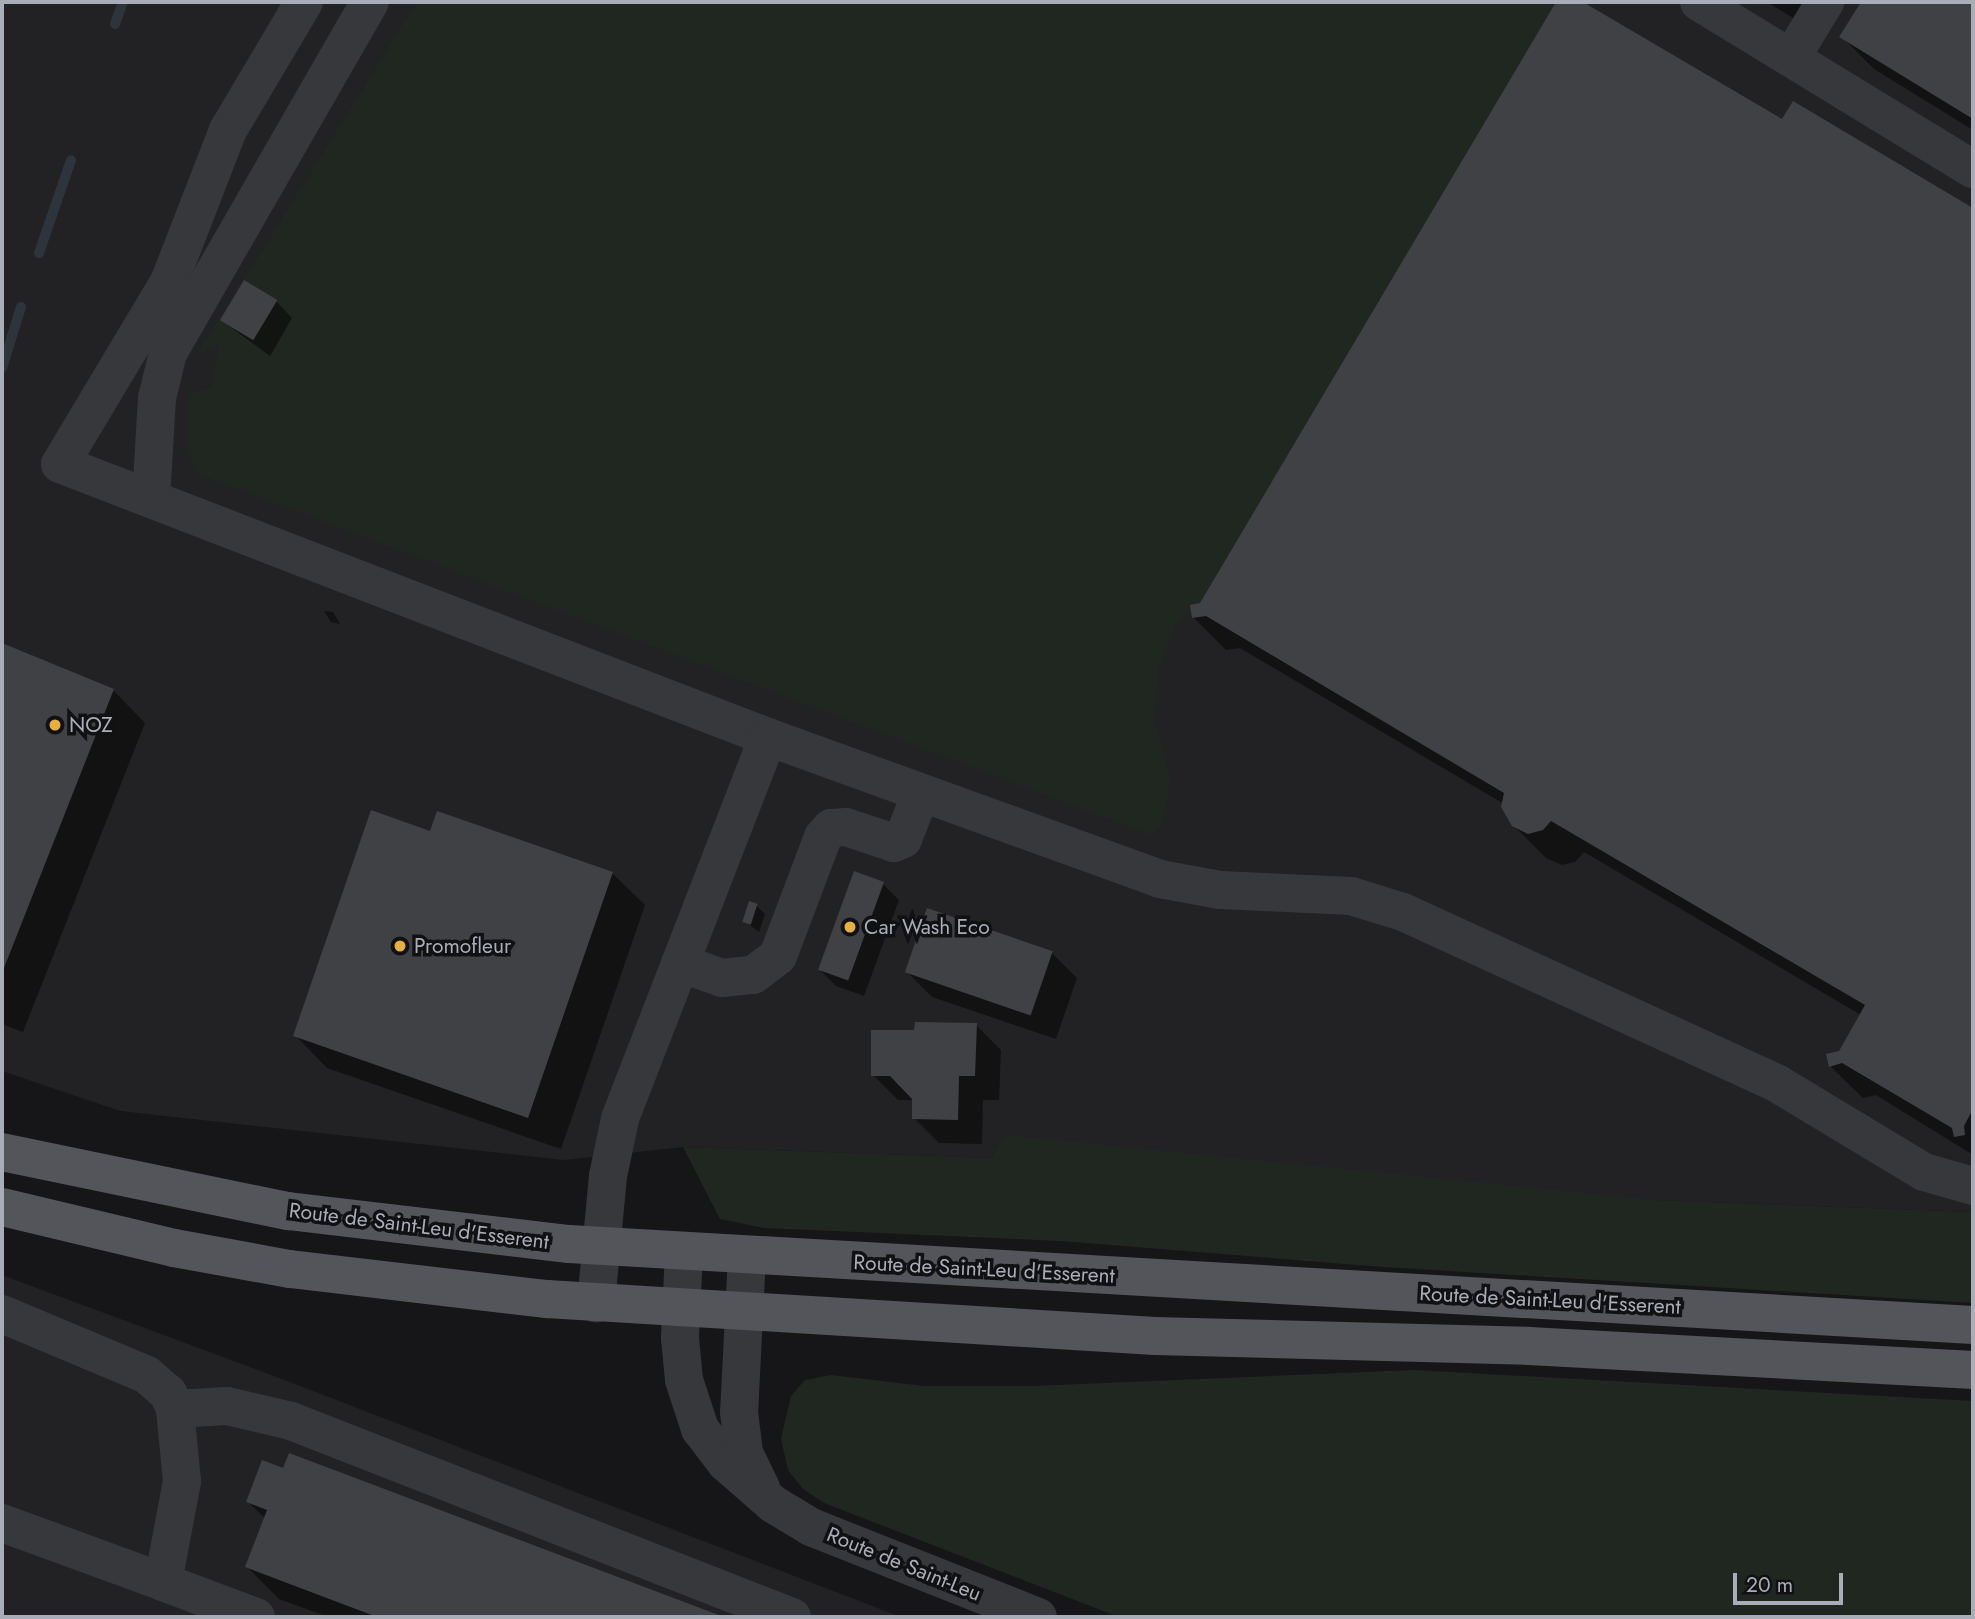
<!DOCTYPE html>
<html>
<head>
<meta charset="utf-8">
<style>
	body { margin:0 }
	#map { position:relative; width:1975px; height:1619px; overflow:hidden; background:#161618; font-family:Jost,sans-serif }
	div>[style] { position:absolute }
	.built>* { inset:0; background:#222225 }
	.green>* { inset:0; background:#202721 }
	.shadow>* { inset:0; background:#0007 }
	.stream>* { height:10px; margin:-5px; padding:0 5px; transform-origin:5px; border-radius:5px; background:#2d343b }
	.building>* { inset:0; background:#404145; transform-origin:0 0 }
	.minor>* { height:38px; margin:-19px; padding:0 19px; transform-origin:19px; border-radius:19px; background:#37383c }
	.major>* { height:38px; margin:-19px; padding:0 19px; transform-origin:19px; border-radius:19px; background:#53555b }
	.dots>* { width:19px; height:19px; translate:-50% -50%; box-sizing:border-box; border:4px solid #111113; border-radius:50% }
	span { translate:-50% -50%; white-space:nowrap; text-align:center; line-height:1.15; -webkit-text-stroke:7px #111113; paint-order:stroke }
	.poi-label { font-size:21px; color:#a9adb7 }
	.left { translate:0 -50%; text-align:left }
	.street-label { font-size:21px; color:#a9adb7 }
	.frame { position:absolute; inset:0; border:4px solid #a9adb7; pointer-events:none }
	.scale { position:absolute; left:1733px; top:1573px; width:110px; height:32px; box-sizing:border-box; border:4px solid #a9adb7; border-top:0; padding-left:9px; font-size:21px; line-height:24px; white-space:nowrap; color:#a9adb7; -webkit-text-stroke:5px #111113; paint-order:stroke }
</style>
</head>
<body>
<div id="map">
	<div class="built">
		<i style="clip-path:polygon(2px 2px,1973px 2px,1973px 1212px,1655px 1200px,992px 1158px,683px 1147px,564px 1160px,120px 1111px,2px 1071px)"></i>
		<i style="clip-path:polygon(2px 1275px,282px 1379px,901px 1617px,2px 1617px)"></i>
	</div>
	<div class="green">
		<i style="clip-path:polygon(417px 2px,1556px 2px,1200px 603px,1177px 623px,1159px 666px,1154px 721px,1170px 778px,1168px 799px,1162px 824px,1151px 835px,198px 474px,188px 451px,188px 394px,212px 387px,219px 344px,195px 357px,219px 320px,253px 340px,277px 300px,244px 280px)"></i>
		<i style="clip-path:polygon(1005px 1135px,1655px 1200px,1973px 1212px,1973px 1303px,1383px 1267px,1061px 1241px,764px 1228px,720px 1219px,683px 1147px,992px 1158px)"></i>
		<i style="clip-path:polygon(1415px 1370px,1973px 1401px,1973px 1617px,1119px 1617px,824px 1503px,803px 1489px,788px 1470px,781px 1439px,791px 1396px,805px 1380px,831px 1375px,924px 1386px,1033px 1386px)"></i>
	</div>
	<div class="shadow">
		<i style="clip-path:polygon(1558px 2px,1579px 2px,1782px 122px,1793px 104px,1973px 210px,1973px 1155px,1876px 1095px,1863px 1098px,1830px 1066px,1861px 1015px,1584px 852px,1575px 862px,1562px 865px,1546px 858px,1513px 825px,1504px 804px,1240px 648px,1226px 650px,1193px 617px)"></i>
		<i style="clip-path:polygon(1767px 2px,1834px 2px,1816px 32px)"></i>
		<i style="clip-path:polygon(1863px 2px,1973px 2px,1973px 130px,1874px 69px,1841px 36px)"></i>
		<i style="clip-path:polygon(276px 301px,292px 318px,270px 356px,221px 320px)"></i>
		<i style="clip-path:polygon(324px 611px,333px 612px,340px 624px,331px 622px)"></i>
		<i style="clip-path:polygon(2px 646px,113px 690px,145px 723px,23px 1032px,2px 1024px)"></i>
		<i style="clip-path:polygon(431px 833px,612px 873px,645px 905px,561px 1149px,327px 1068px,295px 1035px)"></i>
		<i style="clip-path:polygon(883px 884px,899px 900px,864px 996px,836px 986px,820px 970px)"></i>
		<i style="clip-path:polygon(757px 906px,765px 914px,759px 932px,744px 921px)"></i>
		<i style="clip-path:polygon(1052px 953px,1077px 978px,1056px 1039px,932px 997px,907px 972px)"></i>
		<i style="clip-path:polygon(976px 1025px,1001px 1050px,999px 1100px,983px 1100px,982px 1144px,939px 1143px,914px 1118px,914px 1100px,898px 1100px,873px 1075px,916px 1031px)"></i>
		<i style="clip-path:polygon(290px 1455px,720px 1617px,328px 1617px,279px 1599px,247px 1567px,266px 1519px,248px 1502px,284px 1470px)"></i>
	</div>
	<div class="stream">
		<i style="left:115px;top:24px;width:23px;rotate:-70deg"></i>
		<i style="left:39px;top:253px;width:98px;rotate:-71deg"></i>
		<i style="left:2px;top:368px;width:64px;rotate:-72.7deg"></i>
	</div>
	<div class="building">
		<i style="clip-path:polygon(1556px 2px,1583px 2px,1782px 119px,1793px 101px,1973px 208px,1973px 1109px,1964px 1126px,1965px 1135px,1954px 1137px,1952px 1128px,1842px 1063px,1829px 1067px,1826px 1054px,1839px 1051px,1865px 1005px,1551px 821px,1543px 830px,1528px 834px,1512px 826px,1501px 807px,1504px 793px,1206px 616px,1192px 618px,1190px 605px,1200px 603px)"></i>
		<i style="clip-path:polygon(1861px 2px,1973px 2px,1973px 119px,1839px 37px)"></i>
		<i style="left:244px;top:280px;width:39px;height:47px;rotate:31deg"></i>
		<i style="clip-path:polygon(2px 643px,114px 689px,2px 973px)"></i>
		<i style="clip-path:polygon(371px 810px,430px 831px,437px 811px,613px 872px,528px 1118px,293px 1036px)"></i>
		<i style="left:854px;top:871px;width:32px;height:105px;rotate:20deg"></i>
		<i style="left:749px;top:901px;width:9px;height:22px;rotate:18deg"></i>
		<i style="left:927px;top:908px;width:133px;height:68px;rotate:19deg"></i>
		<i style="clip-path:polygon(915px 1022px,977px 1023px,975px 1076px,959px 1076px,958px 1120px,912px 1119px,912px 1099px,890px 1076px,871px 1076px,871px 1030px,914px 1030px)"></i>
		<i style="clip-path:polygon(289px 1453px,724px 1617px,377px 1617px,245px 1567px,267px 1510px,246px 1502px,262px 1460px,283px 1468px)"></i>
	</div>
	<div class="minor">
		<i style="left:304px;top:2px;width:149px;rotate:120.7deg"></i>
		<i style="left:228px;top:130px;width:163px;rotate:111.2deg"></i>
		<i style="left:169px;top:282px;width:212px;rotate:120.9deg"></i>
		<i style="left:60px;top:464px;width:759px;rotate:21.09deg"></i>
		<i style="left:768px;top:737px;width:410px;rotate:111.2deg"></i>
		<i style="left:620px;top:1119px;width:58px;rotate:101.9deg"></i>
		<i style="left:608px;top:1176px;width:128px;rotate:95.4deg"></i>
		<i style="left:1699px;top:2px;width:321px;rotate:31.4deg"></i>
		<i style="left:1791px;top:58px;width:66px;rotate:-58.7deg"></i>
		<i style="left:151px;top:499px;width:101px;rotate:-86.6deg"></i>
		<i style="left:157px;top:398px;width:46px;rotate:-76.3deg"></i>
		<i style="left:168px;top:353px;width:405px;rotate:-60.1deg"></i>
		<i style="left:768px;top:737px;width:417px;rotate:19.9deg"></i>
		<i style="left:1160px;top:879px;width:61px;rotate:10.4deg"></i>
		<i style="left:1220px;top:890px;width:131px;rotate:2.6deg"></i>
		<i style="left:1351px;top:896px;width:54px;rotate:17.1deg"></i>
		<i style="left:1403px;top:912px;width:413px;rotate:24.6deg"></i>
		<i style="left:1778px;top:1084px;width:170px;rotate:31.1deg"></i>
		<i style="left:1924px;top:1172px;width:51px;rotate:15.9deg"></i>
		<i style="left:680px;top:963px;width:45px;rotate:19.7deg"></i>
		<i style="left:722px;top:978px;width:31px;rotate:-6deg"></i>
		<i style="left:753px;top:975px;width:31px;rotate:-37deg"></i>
		<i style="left:778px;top:956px;width:127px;rotate:-69.3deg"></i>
		<i style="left:823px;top:837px;width:12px;rotate:-48deg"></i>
		<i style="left:831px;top:828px;width:15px;rotate:-4deg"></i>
		<i style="left:846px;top:827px;width:51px;rotate:18.4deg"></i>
		<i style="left:894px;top:843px;width:10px;rotate:-24deg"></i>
		<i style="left:903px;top:839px;width:49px;rotate:-68.6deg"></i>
		<i style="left:684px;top:1252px;width:86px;rotate:92.7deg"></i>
		<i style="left:680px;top:1338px;width:42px;rotate:84.6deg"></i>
		<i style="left:684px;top:1380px;width:52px;rotate:71.9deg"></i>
		<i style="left:700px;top:1429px;width:43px;rotate:52.6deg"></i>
		<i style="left:726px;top:1463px;width:62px;rotate:41.1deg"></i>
		<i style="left:773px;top:1504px;width:44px;rotate:31.2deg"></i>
		<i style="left:811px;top:1527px;width:244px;rotate:21.6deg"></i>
		<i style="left:747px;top:1256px;width:156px;rotate:92.9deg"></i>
		<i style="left:739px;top:1412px;width:41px;rotate:83deg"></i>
		<i style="left:744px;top:1453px;width:39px;rotate:64deg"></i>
		<i style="left:2px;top:1314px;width:157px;rotate:22.8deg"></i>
		<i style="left:147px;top:1375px;width:28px;rotate:41deg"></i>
		<i style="left:168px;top:1393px;width:17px;rotate:66deg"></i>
		<i style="left:2px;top:1523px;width:171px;rotate:20.1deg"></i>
		<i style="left:256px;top:1617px;width:99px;rotate:-159.4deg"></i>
		<i style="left:163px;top:1582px;width:103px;rotate:-79.3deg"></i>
		<i style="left:182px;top:1481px;width:72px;rotate:-95.6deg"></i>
		<i style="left:175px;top:1409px;width:52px;rotate:-3.3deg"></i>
		<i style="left:227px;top:1406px;width:66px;rotate:13.2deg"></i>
		<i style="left:291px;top:1421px;width:538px;rotate:21.37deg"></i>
	</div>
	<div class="major">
		<i style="left:2px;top:1152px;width:292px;rotate:11.7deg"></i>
		<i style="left:288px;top:1211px;width:283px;rotate:6.7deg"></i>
		<i style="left:569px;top:1244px;width:1406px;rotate:3.3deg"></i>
		<i style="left:2px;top:1207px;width:177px;rotate:13.4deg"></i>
		<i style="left:174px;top:1248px;width:118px;rotate:10.3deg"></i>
		<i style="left:290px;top:1269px;width:259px;rotate:6.7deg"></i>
		<i style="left:547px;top:1299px;width:609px;rotate:3.48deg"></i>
		<i style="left:1155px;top:1336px;width:374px;rotate:1.5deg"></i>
		<i style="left:1529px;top:1346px;width:445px;rotate:3.1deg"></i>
	</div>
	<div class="dots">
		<i style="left:55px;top:725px;background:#e5af41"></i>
		<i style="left:850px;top:927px;background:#e5af41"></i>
		<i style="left:400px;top:946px;background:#e5af41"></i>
	</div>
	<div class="poi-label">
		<span class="left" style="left:69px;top:725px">NOZ</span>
		<span class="left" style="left:864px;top:927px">Car Wash Eco</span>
		<span class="left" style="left:414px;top:946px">Promofleur</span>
	</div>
	<div class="street-label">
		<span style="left:419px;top:1226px;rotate:7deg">Route de Saint-Leu d'Esserent</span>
		<span style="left:984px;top:1269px;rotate:3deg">Route de Saint-Leu d'Esserent</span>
		<span style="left:1550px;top:1300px;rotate:3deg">Route de Saint-Leu d'Esserent</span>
		<span style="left:904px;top:1564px;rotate:22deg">Route de Saint-Leu</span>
	</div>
	<div class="frame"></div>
	<div class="scale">20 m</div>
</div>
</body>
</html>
